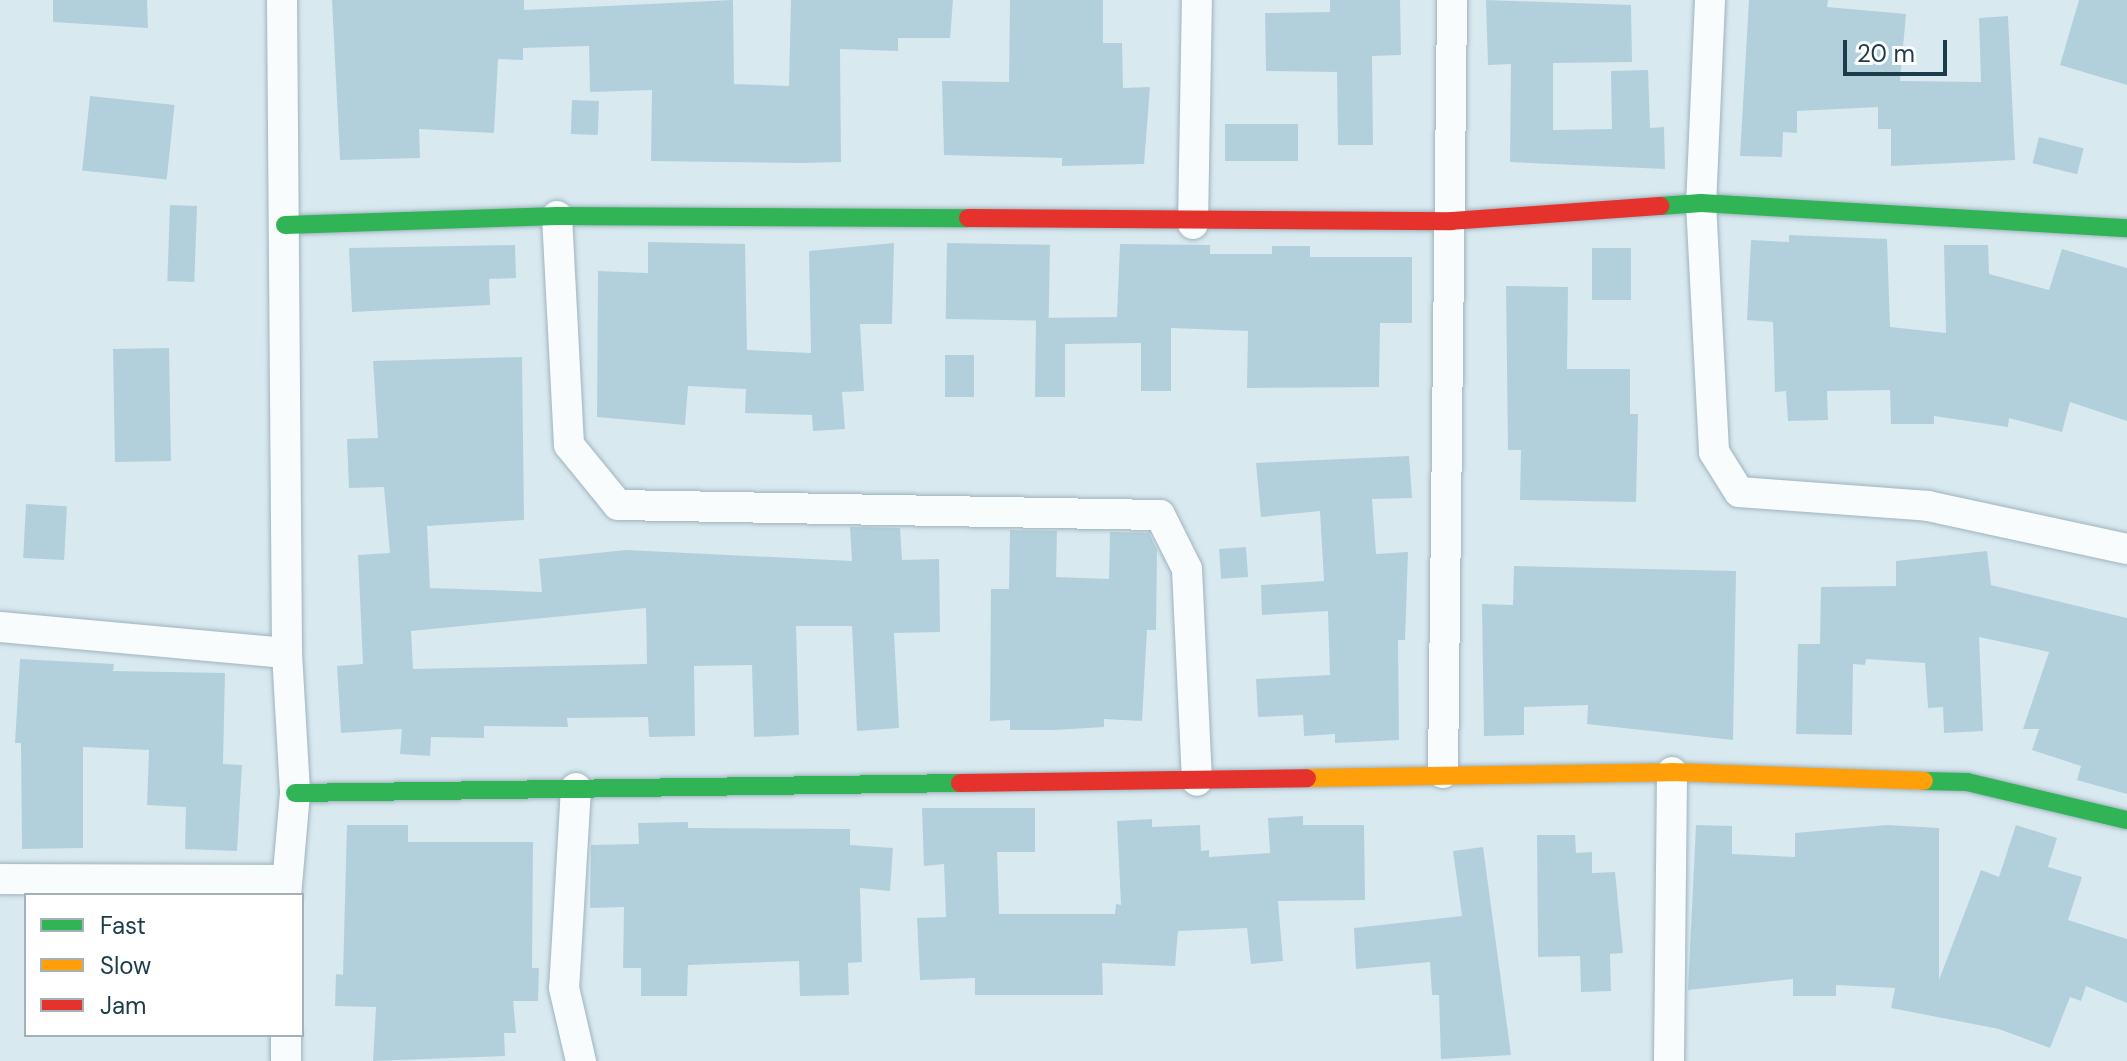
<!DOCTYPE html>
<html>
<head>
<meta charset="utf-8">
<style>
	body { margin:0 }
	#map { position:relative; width:2127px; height:1061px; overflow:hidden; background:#d9e9f0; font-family:"DM Sans",sans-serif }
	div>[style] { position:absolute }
	.building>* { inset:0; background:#b2d0dc; transform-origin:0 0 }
	.roads { filter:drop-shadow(0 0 2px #9eb4bd) drop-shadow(0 0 2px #9eb4bd) }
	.street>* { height:30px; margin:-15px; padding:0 15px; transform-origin:15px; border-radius:15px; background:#f9fcfd }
	.fast>* { height:18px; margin:-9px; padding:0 9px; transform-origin:9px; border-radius:9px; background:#30b455 }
	.slow>* { height:18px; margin:-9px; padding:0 9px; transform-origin:9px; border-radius:9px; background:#ff9f0a }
	.jam>* { height:18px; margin:-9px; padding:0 9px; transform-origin:9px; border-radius:9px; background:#e5322d }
	span { translate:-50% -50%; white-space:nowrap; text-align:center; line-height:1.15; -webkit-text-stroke:6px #fff; paint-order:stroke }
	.legend { position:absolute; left:24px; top:893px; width:280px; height:144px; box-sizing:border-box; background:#fff; border:2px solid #a4b1b6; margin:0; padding:10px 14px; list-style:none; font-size:24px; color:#1b3c49 }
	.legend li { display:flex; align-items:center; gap:16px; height:40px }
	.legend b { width:40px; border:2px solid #a4b1b6 }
	.scale { position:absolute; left:1843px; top:40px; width:104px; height:36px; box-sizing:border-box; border:4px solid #1b3c49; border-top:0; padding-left:10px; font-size:24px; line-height:28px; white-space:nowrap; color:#1b3c49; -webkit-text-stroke:6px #fff; paint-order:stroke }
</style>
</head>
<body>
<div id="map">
	<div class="building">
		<i style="clip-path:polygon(53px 0,147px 0,148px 28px,53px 22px)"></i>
		<i style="clip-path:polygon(332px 0,524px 0,524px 10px,733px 0,734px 84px,789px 86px,791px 0,953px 0,950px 38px,898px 38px,898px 51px,840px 49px,841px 162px,801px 163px,651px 161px,652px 90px,590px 92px,589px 46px,523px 48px,523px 60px,498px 59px,494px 133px,419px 129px,420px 158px,340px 160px)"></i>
		<i style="clip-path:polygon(1010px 0,1103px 0,1103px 43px,1122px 43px,1123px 88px,1150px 87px,1144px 164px,1062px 166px,1062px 158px,944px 155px,942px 81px,1009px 82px)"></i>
		<i style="clip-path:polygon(1330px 0,1400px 0,1401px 55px,1372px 56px,1373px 145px,1338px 145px,1337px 72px,1266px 71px,1265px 13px,1330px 12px)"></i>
		<i style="clip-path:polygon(1486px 0,1631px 5px,1632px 62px,1553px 63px,1553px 130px,1612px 129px,1611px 71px,1648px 70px,1650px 128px,1664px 127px,1665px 169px,1510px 162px,1511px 64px,1488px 65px)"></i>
		<i style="clip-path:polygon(1749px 0,1828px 0,1827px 7px,1906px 14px,1900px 81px,1981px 82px,1979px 18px,2008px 16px,2015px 160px,1891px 166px,1891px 129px,1878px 129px,1878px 107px,1797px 111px,1797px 133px,1783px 132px,1782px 157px,1740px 156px)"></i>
		<i style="clip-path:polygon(2079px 0,2127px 0,2127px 85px,2060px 65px)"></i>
		<i style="left:90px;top:96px;width:85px;height:75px;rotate:6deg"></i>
		<i style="left:572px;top:100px;width:27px;height:34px;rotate:2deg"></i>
		<i style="left:1298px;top:124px;width:37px;height:73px;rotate:90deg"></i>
		<i style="left:2039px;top:137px;width:46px;height:27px;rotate:14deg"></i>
		<i style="left:170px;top:205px;width:27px;height:76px;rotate:2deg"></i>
		<i style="clip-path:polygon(1789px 235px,1887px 239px,1890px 327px,1946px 333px,1944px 245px,1988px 245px,1989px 274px,2049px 290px,2062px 249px,2127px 268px,2127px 421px,2070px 402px,2062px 432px,2009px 418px,2008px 427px,1934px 416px,1934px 424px,1891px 424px,1890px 390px,1827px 391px,1828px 420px,1788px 421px,1786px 391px,1775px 392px,1773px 322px,1747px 320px,1751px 240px,1789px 242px)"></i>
		<i style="clip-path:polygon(648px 242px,745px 244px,747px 350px,811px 353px,809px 251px,894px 243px,892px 324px,860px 324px,864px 391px,842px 392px,845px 429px,813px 431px,812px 415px,745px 413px,746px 389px,688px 386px,685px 425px,597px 417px,598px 271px,648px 273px)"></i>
		<i style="left:947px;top:243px;width:103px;height:76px;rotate:1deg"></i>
		<i style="clip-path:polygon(1120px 244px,1210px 245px,1210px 254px,1272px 254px,1272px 246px,1310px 246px,1310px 257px,1412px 257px,1412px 323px,1380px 323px,1379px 387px,1247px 388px,1248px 331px,1171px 328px,1171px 391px,1141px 391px,1141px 343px,1065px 344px,1065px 397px,1035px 397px,1036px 318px,1117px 317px)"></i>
		<i style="clip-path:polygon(515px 245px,516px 278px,489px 279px,490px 305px,352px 312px,349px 248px)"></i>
		<i style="left:1592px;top:248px;width:39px;height:52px"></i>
		<i style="clip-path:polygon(1506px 286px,1568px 287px,1567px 369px,1630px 369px,1630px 414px,1638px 414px,1636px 502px,1520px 500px,1521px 450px,1508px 450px)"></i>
		<i style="left:169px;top:348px;width:113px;height:56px;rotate:89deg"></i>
		<i style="left:945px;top:355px;width:29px;height:42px"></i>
		<i style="clip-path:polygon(evenodd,522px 357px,524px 520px,427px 526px,430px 588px,542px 592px,539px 559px,626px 550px,852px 561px,850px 527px,900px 528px,902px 560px,939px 559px,940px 632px,894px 633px,899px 728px,857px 731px,852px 626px,796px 626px,799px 735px,754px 737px,752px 665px,694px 666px,695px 736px,649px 737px,648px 717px,567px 718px,568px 727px,484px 726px,484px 738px,431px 737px,430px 756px,400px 754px,402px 729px,341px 733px,337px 666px,363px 664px,358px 555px,390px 553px,384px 487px,349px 488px,347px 439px,378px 438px,373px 361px,522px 357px,646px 608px,647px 664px,413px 669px,411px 631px,646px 608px)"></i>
		<i style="clip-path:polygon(1409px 456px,1412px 498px,1372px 499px,1376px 554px,1408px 552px,1405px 640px,1398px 640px,1399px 740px,1335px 743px,1335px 734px,1304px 736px,1303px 715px,1258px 717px,1256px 679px,1330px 675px,1328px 611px,1262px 615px,1261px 585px,1324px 581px,1320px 511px,1261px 517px,1256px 463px)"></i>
		<i style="left:26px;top:504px;width:41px;height:54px;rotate:3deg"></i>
		<i style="clip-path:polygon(1010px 530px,1057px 531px,1056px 577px,1109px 579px,1110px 532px,1149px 533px,1157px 550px,1156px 630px,1147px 630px,1142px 721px,1104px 719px,1104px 727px,1055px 730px,1010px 730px,1010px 720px,990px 721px,991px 589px,1009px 589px)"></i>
		<i style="left:1246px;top:547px;width:30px;height:27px;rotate:86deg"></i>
		<i style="clip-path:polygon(1987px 551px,1991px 585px,2127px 618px,2127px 794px,2077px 780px,2081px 766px,2032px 750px,2039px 729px,2023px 729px,2049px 652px,1979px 637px,1983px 731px,1944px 733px,1943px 707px,1928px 708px,1925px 663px,1866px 659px,1865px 665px,1853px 664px,1852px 735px,1796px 734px,1798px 644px,1820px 644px,1821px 587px,1896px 586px,1896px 561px)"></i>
		<i style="clip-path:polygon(1514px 566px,1736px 571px,1733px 740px,1587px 724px,1588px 705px,1524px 707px,1524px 735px,1484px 736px,1482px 604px,1513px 605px)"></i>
		<i style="clip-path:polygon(20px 659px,114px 664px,113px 671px,225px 673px,223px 764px,242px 765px,237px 851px,185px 849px,186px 807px,147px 805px,149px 750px,83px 747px,83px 848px,22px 849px,21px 743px,15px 743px)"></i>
		<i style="clip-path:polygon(922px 808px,1035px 808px,1035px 852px,997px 852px,999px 914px,1115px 914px,1116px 904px,1121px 905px,1117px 821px,1152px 819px,1152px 827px,1200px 825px,1201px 851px,1209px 850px,1209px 857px,1270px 853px,1268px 818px,1303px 816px,1303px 825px,1364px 825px,1365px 900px,1278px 901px,1283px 961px,1251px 964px,1247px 928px,1178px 931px,1175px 966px,1102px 963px,1103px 995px,975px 995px,975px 978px,920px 980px,917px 918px,946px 917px,944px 864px,924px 866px)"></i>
		<i style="clip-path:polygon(688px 822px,688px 828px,850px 829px,850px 845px,893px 848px,890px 891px,860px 888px,862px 962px,848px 963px,849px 995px,800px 996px,799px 961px,688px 965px,687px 996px,641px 996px,641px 968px,623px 968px,624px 907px,590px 908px,591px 845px,639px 844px,638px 823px)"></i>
		<i style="clip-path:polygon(347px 825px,408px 825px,408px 842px,533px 842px,532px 968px,539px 968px,538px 1001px,513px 1001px,516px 1033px,504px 1033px,505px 1056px,373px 1061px,376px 1007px,335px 1006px,336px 974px,343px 975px)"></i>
		<i style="clip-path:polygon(1696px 825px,1732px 826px,1732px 854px,1795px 857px,1795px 833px,1887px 825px,1939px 828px,1939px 980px,1981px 870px,1999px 877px,2016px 825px,2057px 838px,2048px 867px,2082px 877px,2068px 920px,2127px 939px,2127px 1003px,2086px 986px,2081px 1001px,2070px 997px,2050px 1048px,1999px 1029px,1891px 1008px,1895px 988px,1836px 985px,1836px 996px,1793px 996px,1793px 979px,1688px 990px)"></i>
		<i style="clip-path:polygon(1537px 835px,1575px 835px,1576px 853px,1592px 852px,1592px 873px,1615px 872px,1623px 953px,1610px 954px,1611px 991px,1581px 992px,1580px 956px,1538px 957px)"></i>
		<i style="clip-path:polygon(1483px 847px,1511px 1055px,1441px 1059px,1439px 995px,1432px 995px,1430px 962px,1356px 969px,1354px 928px,1462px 916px,1453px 851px)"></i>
	</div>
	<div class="roads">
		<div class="street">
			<i style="left:282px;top:0;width:653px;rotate:89.56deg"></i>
			<i style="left:287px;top:653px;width:140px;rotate:86.7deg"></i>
			<i style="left:295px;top:793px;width:102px;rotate:95deg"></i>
			<i style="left:1710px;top:0;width:203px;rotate:92.5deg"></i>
			<i style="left:1701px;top:203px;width:249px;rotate:87deg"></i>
			<i style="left:1714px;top:452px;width:47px;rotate:58deg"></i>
			<i style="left:1739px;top:492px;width:190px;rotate:4.2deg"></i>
			<i style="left:1928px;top:506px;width:204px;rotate:12.2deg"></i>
			<i style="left:557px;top:216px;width:229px;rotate:87deg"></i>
			<i style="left:569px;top:445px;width:77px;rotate:50.8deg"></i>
			<i style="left:618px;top:505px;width:542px;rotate:1.06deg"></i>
			<i style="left:1160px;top:515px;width:60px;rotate:63.4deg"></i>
			<i style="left:1187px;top:569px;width:212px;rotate:87.3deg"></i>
			<i style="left:1193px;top:224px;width:224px;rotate:-89deg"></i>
			<i style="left:0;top:627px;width:288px;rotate:5.2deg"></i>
			<i style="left:1443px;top:773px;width:773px;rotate:-89.33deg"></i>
			<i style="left:576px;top:788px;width:200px;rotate:93.4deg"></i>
			<i style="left:564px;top:988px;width:75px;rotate:76.9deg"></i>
			<i style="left:0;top:879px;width:286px;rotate:0.2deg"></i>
			<i style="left:286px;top:1035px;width:26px;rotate:90deg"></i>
			<i style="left:1669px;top:1061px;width:289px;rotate:-89.4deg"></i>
		</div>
		<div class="fast">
			<i style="left:1660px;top:206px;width:41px;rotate:-4.2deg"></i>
			<i style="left:1701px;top:203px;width:427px;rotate:3.4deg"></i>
			<i style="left:285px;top:225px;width:272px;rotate:-1.9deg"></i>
			<i style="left:557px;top:216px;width:411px;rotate:0.3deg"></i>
			<i style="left:1924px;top:781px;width:43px;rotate:1.3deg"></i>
			<i style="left:1967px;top:782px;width:164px;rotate:13.4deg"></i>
			<i style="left:295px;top:793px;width:665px;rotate:-0.86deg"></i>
		</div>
		<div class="slow">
			<i style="left:1307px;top:778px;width:365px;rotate:-0.9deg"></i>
			<i style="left:1672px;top:772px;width:252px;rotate:2deg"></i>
		</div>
		<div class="jam">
			<i style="left:968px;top:218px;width:483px;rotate:0.4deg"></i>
			<i style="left:1451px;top:221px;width:210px;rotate:-4.1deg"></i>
			<i style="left:960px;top:783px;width:347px;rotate:-0.8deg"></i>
		</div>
	</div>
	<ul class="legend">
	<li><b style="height:10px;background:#30b455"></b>Fast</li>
	<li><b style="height:10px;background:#ff9f0a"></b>Slow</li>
	<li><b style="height:10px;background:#e5322d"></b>Jam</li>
	</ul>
	<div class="scale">20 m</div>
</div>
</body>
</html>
